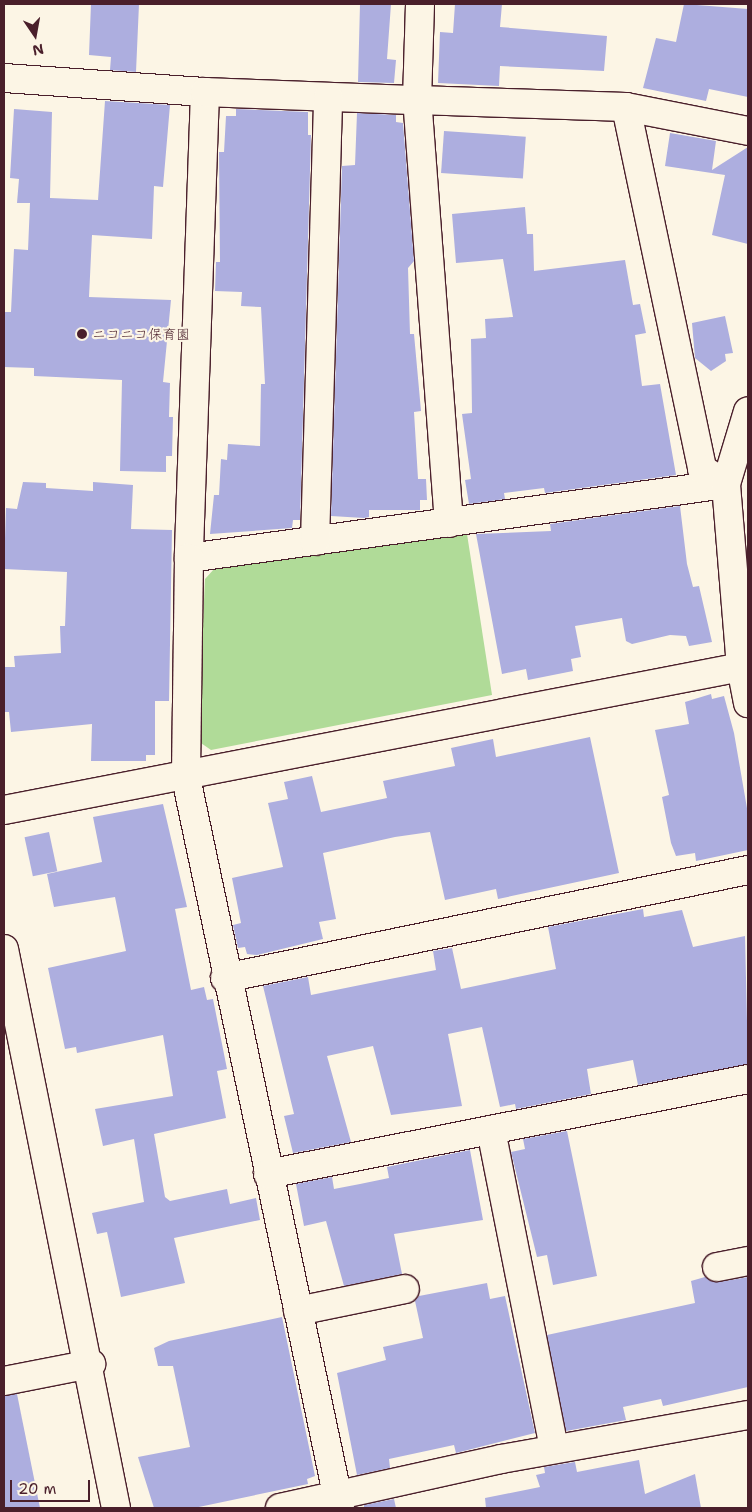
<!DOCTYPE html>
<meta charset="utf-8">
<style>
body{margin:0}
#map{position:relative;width:752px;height:1512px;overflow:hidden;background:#fcf5e5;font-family:"Shantell Sans","Klee One",sans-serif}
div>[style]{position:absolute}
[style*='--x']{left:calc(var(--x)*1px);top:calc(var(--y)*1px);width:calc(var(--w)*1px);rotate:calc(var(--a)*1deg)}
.green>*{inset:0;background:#b0db98}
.building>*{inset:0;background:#adaedf;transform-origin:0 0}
.roads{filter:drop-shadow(1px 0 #4a1f2b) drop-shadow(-1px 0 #4a1f2b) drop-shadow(0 1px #4a1f2b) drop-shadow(0 -1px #4a1f2b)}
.minor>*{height:28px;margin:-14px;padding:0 14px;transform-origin:14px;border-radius:14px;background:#fcf5e5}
.tertiary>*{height:28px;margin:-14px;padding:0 14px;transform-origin:14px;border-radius:14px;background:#fcf5e5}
.dots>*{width:14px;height:14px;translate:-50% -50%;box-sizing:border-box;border:2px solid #fcf5e5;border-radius:50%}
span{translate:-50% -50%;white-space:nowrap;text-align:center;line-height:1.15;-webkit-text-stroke:4.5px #fcf5e5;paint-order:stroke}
.poi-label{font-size:14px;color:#4a1f2b}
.left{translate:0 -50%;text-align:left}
.frame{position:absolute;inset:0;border:5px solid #4a1f2b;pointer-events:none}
.north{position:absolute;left:10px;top:10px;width:50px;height:50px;-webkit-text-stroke:4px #fcf5e5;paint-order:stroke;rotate:168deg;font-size:14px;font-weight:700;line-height:20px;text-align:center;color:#4a1f2b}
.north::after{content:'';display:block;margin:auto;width:18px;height:22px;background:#4a1f2b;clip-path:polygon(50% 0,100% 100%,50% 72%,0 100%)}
.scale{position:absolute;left:10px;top:1480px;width:80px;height:22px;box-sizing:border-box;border:2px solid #4a1f2b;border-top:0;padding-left:6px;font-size:15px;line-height:18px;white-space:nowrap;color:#4a1f2b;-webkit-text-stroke:4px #fcf5e5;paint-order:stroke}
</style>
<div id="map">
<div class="green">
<i style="clip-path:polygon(467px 534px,492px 695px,211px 750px,198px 741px,205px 579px,215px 568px)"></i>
</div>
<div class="building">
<i style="clip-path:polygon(91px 4px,139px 4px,136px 72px,110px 70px,111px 57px,89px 55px)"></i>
<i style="clip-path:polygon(360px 4px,391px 4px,387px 59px,396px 60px,394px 83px,358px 82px)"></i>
<i style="clip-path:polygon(455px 4px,502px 4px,500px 27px,607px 36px,604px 71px,500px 66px,499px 86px,438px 83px,440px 32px,453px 33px)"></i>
<i style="clip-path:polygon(684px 4px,748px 9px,748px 97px,709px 89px,706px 101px,643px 88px,656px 38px,676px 42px)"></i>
<i style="clip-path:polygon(105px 101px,170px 105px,163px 187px,154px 186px,152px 239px,92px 235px,89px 297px,171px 300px,163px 382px,170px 383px,169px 417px,173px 417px,172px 456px,166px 456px,166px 472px,120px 471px,122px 380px,34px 376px,34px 368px,4px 367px,4px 312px,11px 312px,14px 249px,28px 250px,30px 203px,17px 203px,19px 179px,10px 178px,14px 109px,52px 112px,50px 198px,98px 200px)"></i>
<i style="clip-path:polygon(236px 109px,308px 112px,308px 135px,311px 135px,300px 520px,293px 520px,292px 528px,210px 534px,214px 495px,219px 495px,221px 459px,227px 460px,228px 444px,260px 446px,261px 384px,265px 384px,261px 307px,241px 306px,242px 292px,215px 291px,216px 262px,220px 262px,219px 152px,224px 152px,226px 116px,236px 116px)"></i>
<i style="clip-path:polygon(357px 113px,396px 115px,396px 122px,403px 123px,414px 261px,408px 268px,410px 334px,414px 334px,421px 411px,414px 412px,418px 479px,426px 479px,427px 500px,420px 500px,420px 510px,369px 510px,369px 517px,364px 518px,331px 516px,342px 166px,355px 165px)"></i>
<i style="left:444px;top:131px;width:82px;height:42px;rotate:4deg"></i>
<i style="clip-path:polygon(670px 133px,716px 141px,712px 170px,748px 147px,748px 244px,712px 235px,725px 175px,665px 166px)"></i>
<i style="clip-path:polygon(525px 207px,527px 234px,533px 234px,534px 271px,625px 260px,633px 305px,640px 304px,646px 333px,635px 335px,642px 386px,660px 384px,676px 475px,545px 493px,544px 488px,504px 493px,505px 499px,469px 504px,465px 480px,471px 479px,462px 414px,472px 413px,471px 339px,486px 338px,485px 319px,513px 317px,503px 259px,456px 263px,452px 214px)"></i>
<i style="clip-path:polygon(725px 316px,733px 353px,725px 354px,726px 361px,711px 371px,695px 358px,692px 323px)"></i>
<i style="clip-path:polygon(23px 482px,46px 483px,46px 488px,93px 491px,93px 482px,133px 485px,131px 529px,172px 530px,169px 701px,155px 701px,155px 755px,146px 755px,146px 761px,91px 761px,92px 724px,11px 732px,9px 712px,4px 712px,4px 667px,15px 667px,14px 656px,61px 653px,60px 626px,65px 626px,67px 572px,4px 569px,6px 508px,17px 509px)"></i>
<i style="clip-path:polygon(680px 506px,687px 564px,693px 587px,699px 586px,712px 642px,689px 646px,686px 636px,670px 635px,632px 644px,626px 641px,622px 618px,575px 626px,581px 657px,571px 659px,573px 671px,528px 680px,526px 669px,502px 674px,476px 534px,551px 531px,550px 524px)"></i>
<i style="clip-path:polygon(711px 694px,712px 699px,724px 696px,734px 733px,748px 814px,748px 850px,696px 861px,695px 853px,676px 856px,671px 843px,662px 797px,669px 795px,655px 730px,689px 724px,685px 702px)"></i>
<i style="clip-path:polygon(590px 737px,619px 873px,498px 899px,496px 889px,445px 900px,430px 832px,395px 837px,323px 853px,336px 919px,319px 922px,323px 939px,257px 955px,247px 954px,245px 947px,238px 948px,233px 925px,241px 923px,232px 878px,283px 867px,268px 803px,288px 799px,284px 782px,312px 776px,321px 812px,387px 798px,383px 781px,455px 766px,451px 748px,493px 739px,496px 757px)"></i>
<i style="clip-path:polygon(163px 804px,187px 907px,175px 909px,191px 990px,204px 987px,207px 1000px,213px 999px,227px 1069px,217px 1071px,226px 1118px,154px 1134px,165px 1197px,170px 1201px,227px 1189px,230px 1204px,256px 1198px,260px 1220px,174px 1238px,185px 1283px,121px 1297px,107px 1232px,97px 1234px,92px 1213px,144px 1202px,134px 1139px,103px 1146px,95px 1109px,173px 1096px,163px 1035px,77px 1053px,76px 1047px,65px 1049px,48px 968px,126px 951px,115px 897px,54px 907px,47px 874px,102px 862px,93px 817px)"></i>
<i style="left:49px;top:832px;width:40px;height:25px;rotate:78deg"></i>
<i style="clip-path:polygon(643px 909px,644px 917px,682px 910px,693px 947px,745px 936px,748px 1064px,638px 1085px,633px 1060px,587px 1069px,591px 1094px,516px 1109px,515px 1104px,500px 1107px,482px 1027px,448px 1034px,462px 1106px,391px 1115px,373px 1046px,327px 1056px,351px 1142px,293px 1153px,284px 1116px,294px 1114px,263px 986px,308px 977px,311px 995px,390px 979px,436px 970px,433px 951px,452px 948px,461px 989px,556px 969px,548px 927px)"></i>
<i style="clip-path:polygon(567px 1131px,597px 1276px,553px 1285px,547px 1255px,537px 1257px,511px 1152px,525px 1149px,523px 1139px)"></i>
<i style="clip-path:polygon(470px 1150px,483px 1220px,394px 1234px,402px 1274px,344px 1286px,326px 1221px,304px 1226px,296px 1184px,332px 1177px,334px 1189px,360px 1184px,389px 1178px,387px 1167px)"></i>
<i style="clip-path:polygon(705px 1277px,719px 1282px,748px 1277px,748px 1387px,663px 1406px,661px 1399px,623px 1407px,626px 1420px,566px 1431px,547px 1335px,695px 1303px,691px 1281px)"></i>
<i style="clip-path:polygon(487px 1283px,490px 1299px,505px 1296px,535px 1433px,456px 1453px,454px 1445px,389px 1459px,390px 1468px,357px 1475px,337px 1373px,386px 1360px,383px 1347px,423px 1338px,415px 1301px,419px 1296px)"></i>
<i style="clip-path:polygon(282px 1317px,315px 1476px,307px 1479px,308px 1484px,194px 1508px,154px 1508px,138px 1457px,190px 1447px,173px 1366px,158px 1366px,154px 1348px,169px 1341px)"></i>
<i style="clip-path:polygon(17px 1394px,40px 1508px,4px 1508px,4px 1396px)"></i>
<i style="clip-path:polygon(639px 1460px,645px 1494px,695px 1474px,701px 1508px,486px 1508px,485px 1498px,540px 1487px,536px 1475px,545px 1473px,544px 1467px,575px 1462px,577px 1472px)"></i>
<i style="clip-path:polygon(394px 1499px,396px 1508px,364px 1508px,364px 1505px)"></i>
</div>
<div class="roads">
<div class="minor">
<i style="--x:4;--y:78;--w:201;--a:4"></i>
<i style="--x:205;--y:92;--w:466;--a:92"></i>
<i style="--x:189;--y:558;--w:542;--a:-7.85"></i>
<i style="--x:205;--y:92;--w:212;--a:2.2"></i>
<i style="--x:417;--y:100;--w:96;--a:-88.2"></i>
<i style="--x:626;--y:107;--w:370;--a:78.1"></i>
<i style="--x:702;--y:469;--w:28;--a:32"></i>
<i style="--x:449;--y:523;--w:424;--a:-94.3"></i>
<i style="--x:417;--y:100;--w:209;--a:1.9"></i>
<i style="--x:626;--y:107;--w:124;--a:11.1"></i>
<i style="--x:315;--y:541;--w:444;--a:-88.3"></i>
<i style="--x:189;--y:558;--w:220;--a:90.8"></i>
<i style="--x:186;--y:778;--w:746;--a:78.09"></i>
<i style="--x:748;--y:666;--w:7;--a:172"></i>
<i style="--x:741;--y:667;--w:37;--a:79"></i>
<i style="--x:4;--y:810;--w:751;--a:-10.98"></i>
<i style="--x:741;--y:667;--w:184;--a:-94.7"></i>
<i style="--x:726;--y:484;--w:76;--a:-73.2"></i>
<i style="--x:225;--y:978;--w:534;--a:-11.67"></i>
<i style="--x:491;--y:1130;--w:325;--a:78.8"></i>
<i style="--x:268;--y:1174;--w:489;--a:-11.2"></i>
<i style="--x:717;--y:1267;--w:32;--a:-11"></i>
<i style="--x:298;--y:1311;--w:109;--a:-11.6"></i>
<i style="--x:4;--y:1381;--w:89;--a:-11.1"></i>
<i style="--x:280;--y:1508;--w:226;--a:-12.5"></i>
<i style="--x:501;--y:1459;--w:251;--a:-10.1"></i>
</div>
<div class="tertiary">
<i style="--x:4;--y:949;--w:570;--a:78.67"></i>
</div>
</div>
<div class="dots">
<i style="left:82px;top:334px;background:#4a1f2b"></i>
</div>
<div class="poi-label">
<span class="left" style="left:92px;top:334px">ニコニコ保育園</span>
</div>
<div class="frame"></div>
<div class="north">N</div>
<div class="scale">20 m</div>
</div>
